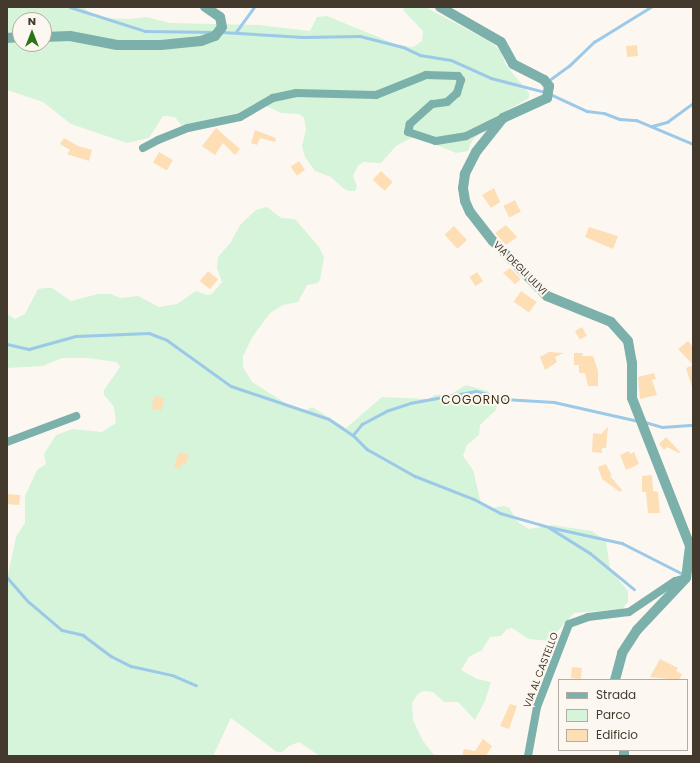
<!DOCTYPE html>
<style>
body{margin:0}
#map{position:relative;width:700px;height:763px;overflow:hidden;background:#fcf8f1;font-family:Poppins,sans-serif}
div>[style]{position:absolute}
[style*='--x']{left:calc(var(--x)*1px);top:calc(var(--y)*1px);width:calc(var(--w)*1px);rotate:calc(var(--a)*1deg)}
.green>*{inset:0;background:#d5f4d9}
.stream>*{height:2.5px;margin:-1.25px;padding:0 1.25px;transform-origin:1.25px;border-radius:1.25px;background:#9cc9e8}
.building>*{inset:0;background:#fddeb5;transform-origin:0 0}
.minor>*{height:8px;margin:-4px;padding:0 4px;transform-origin:4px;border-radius:4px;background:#7cb0ab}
.tertiary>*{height:10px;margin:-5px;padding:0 5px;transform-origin:5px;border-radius:5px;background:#7cb0ab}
span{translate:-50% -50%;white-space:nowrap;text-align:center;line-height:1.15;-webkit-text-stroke:4px #fcf8f1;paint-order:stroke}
.street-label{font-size:10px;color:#433a2d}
.quarter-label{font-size:12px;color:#412e13;letter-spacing:1px}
.frame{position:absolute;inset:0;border:8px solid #433a2d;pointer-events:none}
.legend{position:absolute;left:558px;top:679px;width:130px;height:72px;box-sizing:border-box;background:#fcf8f1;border:1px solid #b2aca3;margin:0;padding:5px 7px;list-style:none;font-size:12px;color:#433a2d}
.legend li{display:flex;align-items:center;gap:8px;height:20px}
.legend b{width:20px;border:1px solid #b2aca3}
.north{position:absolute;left:12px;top:12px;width:40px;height:40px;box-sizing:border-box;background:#fcf8f1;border:1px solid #b2aca3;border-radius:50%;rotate:0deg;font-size:11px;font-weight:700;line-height:16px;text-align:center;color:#433a2d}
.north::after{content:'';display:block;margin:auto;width:14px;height:18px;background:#2a751a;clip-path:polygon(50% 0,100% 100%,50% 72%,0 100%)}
</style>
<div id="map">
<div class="green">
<i style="clip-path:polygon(evenodd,7px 7px,84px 7px,94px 18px,131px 19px,146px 17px,170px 23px,258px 25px,310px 31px,317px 17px,327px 16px,398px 45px,413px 47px,422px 41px,423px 31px,403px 10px,405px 7px,425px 7px,489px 41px,500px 50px,506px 65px,529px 93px,529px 98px,495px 117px,472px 141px,468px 151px,456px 153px,417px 137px,411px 138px,396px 146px,381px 163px,363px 162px,358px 166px,353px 176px,357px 186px,355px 191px,349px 191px,344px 189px,331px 177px,315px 171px,305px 157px,302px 146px,306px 129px,304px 118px,299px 114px,281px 113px,260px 103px,241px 112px,182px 126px,175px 117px,163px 116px,149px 138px,127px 143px,71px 124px,43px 102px,7px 90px,7px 7px,20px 20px,44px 20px,44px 44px,20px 44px,20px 20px)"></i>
<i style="clip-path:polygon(267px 207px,281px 218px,295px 219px,319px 247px,324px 257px,320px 280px,317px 283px,307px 285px,298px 302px,283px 305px,270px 313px,253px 336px,243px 356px,243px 367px,252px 382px,295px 409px,307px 410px,312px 407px,346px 428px,382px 397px,429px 399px,434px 395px,451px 394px,466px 385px,488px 391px,497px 405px,496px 410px,480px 425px,479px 435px,467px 445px,463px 456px,473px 470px,481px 503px,492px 508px,504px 506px,509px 508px,519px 523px,529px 529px,552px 525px,592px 531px,606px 541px,610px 569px,628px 591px,628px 602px,622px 609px,574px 613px,549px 641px,529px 639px,512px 628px,507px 629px,501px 636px,490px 637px,482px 650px,469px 657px,461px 670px,477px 679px,491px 682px,485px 701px,475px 720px,458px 702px,444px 702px,433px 692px,423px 691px,418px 694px,412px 703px,413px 720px,423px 741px,435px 756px,320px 756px,299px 742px,289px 746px,282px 752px,277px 752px,231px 718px,213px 756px,7px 756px,7px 580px,16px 537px,25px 523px,25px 496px,37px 470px,46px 464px,44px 454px,56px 435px,73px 429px,102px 432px,116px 423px,114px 407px,104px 395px,104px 390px,120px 367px,117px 362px,87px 358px,62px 358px,43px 366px,7px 368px,7px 314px,15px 319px,25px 314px,38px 289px,45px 288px,52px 288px,71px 301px,98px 294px,110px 294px,121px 298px,138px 296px,159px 307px,177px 304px,196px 291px,207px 295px,212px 294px,222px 282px,217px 268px,218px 257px,231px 242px,240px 225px,256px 210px)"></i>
</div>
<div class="stream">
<i style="--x:70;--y:7;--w:79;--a:17.7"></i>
<i style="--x:145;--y:31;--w:70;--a:0.8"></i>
<i style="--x:222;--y:32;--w:81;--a:3.5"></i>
<i style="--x:303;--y:37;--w:57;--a:-1"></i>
<i style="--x:360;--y:36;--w:44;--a:14.3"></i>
<i style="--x:403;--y:47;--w:19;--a:25"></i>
<i style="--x:420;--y:55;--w:31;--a:9"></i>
<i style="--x:451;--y:60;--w:44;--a:24.2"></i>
<i style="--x:491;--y:78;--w:56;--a:14.5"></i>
<i style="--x:236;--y:32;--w:31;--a:-54"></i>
<i style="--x:548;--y:81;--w:26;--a:-36"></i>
<i style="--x:569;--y:66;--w:35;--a:-44"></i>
<i style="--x:594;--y:42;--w:67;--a:-31.6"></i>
<i style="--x:550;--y:94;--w:41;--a:24.7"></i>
<i style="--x:587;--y:111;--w:17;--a:7"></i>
<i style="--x:604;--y:113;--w:17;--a:21"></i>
<i style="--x:620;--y:119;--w:16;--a:4"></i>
<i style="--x:636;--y:120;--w:62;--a:22.8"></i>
<i style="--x:652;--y:126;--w:16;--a:-15"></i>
<i style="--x:667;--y:122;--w:32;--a:-36"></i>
<i style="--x:7;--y:344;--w:23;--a:13"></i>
<i style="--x:29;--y:349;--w:49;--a:-15.5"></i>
<i style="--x:76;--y:336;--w:73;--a:-2.4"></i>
<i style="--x:149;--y:333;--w:19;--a:21"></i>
<i style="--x:167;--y:340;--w:79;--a:35.7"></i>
<i style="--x:231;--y:386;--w:103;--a:18.6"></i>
<i style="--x:329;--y:419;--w:29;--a:34"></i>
<i style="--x:353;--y:435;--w:20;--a:45"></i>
<i style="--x:367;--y:449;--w:55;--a:29.4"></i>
<i style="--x:415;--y:476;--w:63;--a:21.3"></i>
<i style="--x:474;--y:499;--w:30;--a:28"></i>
<i style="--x:500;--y:513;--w:51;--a:15.9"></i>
<i style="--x:549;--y:527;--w:75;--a:12.4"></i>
<i style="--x:622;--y:543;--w:68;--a:26.9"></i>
<i style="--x:645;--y:422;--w:18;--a:16"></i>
<i style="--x:662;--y:427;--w:31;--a:-4"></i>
<i style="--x:353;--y:435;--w:14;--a:-51"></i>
<i style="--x:362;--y:424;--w:27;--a:-28"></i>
<i style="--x:386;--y:411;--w:25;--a:-18"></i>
<i style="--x:410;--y:403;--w:67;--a:-10.3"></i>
<i style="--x:476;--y:391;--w:30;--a:15"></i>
<i style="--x:505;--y:399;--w:49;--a:3.5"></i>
<i style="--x:554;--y:402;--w:86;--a:12.7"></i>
<i style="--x:550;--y:528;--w:47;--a:32"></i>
<i style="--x:590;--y:553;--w:57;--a:39.3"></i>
<i style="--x:7;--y:577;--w:33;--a:49"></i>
<i style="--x:29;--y:602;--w:43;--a:40.3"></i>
<i style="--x:62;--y:630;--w:22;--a:13"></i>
<i style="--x:83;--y:635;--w:35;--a:37"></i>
<i style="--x:111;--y:656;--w:22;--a:27"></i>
<i style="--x:131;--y:666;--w:42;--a:12.4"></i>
<i style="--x:172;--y:675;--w:26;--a:23"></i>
</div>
<div class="building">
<i style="left:637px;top:45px;width:11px;height:11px;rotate:85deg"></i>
<i style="clip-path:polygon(216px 128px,240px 149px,235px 155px,223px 143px,215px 155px,202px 146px)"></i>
<i style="clip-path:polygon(255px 130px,276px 138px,275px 142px,260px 138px,257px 145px,251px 143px)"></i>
<i style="clip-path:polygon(64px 138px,78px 146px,92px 150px,89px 161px,67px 154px,70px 150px,60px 144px)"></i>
<i style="left:159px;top:152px;width:16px;height:12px;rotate:30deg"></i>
<i style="left:299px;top:161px;width:11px;height:10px;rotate:56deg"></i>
<i style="left:381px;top:171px;width:16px;height:12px;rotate:43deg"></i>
<i style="clip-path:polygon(494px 188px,500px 202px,491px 208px,482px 195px)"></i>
<i style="left:515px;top:200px;width:13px;height:13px;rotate:63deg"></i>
<i style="clip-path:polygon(506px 225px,517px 237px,506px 245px,495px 233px)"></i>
<i style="left:454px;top:226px;width:19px;height:13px;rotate:47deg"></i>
<i style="clip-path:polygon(589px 227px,618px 236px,613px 249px,585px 237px)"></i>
<i style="clip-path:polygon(510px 268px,521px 279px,515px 284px,503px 273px)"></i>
<i style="left:208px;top:271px;width:13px;height:13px;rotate:39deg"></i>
<i style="left:477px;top:272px;width:11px;height:9px;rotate:56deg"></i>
<i style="left:521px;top:291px;width:19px;height:13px;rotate:35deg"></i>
<i style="left:582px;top:327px;width:10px;height:8px;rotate:61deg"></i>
<i style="clip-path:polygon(688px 341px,693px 347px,693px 387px,692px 387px,686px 368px,693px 365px,678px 349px)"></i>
<i style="clip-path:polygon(549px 352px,564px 353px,555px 357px,557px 362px,545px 370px,540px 357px)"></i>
<i style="clip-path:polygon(574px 353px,583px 353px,582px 356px,593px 356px,598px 371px,598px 386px,588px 386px,585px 373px,579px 373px,579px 365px,574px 365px)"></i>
<i style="clip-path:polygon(654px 373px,656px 379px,652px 380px,657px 395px,640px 399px,638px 377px)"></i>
<i style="left:154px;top:396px;width:10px;height:13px;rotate:11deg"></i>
<i style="clip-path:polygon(608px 427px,606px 448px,602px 448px,602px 453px,592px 452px,593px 433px,601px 434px)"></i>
<i style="clip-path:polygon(666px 437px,680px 452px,679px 453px,667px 447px,664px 450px,659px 444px)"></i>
<i style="clip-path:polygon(629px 451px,630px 454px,634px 452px,639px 464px,626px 470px,620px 455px)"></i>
<i style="clip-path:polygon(179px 452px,189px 455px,186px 464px,182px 463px,180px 469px,174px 467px)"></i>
<i style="clip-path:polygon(606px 464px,612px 476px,610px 476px,622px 490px,620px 492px,602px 479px,598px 467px)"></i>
<i style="clip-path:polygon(652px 475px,653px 491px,658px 492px,660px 513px,648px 513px,646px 492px,642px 492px,642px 476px)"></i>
<i style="left:7px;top:494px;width:13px;height:10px;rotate:4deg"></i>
<i style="clip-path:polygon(660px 659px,678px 668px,676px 671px,682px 674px,679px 680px,650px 677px)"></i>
<i style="left:572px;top:667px;width:10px;height:11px;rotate:6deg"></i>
<i style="clip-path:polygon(510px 704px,517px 706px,509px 729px,500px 726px)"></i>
<i style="clip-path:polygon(483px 739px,492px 746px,486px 756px,462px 756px,464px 749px,475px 751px)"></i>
</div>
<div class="minor">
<i style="--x:143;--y:148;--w:17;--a:-28"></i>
<i style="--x:158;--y:140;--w:32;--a:-22"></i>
<i style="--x:188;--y:128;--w:53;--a:-11.9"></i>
<i style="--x:240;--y:117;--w:38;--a:-30"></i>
<i style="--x:273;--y:98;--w:24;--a:-12"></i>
<i style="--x:296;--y:93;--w:80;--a:1.4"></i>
<i style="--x:376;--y:95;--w:54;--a:-21.8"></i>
<i style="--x:426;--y:75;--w:32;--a:2"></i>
<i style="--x:458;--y:76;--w:5;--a:53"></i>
<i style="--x:461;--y:80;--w:14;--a:107"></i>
<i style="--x:457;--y:93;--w:13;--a:138"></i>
<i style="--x:447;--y:102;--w:15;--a:172"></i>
<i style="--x:432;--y:104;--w:30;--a:138"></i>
<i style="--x:410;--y:124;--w:8;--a:104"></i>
<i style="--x:408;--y:132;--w:29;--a:18"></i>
<i style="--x:436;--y:141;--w:30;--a:-9"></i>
<i style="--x:466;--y:136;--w:39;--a:-26"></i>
<i style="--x:7;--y:442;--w:74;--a:-20.6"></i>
<i style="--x:528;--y:756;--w:50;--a:-79.6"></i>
<i style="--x:537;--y:707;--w:89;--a:-68.9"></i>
<i style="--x:569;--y:624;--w:20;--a:-20"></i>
<i style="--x:588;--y:617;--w:41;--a:-7"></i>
<i style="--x:629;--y:612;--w:55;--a:-34"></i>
<i style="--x:675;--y:581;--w:11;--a:-15"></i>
</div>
<div class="tertiary">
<i style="--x:440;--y:7;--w:70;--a:29.8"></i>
<i style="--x:501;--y:42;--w:25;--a:61"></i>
<i style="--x:513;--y:64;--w:35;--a:27"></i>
<i style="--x:544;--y:80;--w:8;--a:50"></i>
<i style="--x:549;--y:86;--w:12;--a:99"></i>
<i style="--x:547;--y:98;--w:48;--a:155.6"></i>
<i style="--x:503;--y:118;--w:43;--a:128.5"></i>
<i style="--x:476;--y:152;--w:25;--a:117"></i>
<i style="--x:465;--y:174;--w:14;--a:98"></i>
<i style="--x:463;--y:188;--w:13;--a:81"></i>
<i style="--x:465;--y:201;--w:12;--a:66"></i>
<i style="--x:470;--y:212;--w:37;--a:52"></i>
<i style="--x:493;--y:241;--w:77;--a:45.5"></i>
<i style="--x:547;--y:296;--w:69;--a:22.1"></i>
<i style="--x:611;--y:322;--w:25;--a:48"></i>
<i style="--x:628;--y:341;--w:22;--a:80"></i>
<i style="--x:632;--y:363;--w:35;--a:90"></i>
<i style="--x:632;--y:398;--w:159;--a:68.6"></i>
<i style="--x:690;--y:546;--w:32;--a:97"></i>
<i style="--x:44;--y:37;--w:26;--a:-2"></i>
<i style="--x:70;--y:36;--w:48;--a:10.8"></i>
<i style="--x:117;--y:45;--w:44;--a:0"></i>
<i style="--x:161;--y:45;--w:40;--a:-5.7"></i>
<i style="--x:201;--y:41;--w:15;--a:-20"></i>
<i style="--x:215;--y:36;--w:11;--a:-52"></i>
<i style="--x:222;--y:27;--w:10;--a:-101"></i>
<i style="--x:220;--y:17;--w:18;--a:-146"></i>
<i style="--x:7;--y:38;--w:13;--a:-4"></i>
<i style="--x:615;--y:680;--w:28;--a:-75"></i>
<i style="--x:622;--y:653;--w:27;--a:-57"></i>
<i style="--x:637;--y:630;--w:71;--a:-46.7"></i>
<i style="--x:624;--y:750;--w:6;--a:90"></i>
</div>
<div class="street-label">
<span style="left:520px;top:268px;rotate:45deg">VIA DEGLI ULIVI</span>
<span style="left:541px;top:670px;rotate:-69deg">VIA AL CASTELLO</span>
</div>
<div class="quarter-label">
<span style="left:476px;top:400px">COGORNO</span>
</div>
<div class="frame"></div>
<ul class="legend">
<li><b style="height:5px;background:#7cb0ab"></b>Strada</li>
<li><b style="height:11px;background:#d5f4d9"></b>Parco</li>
<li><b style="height:11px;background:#fddeb5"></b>Edificio</li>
</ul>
<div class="north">N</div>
</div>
